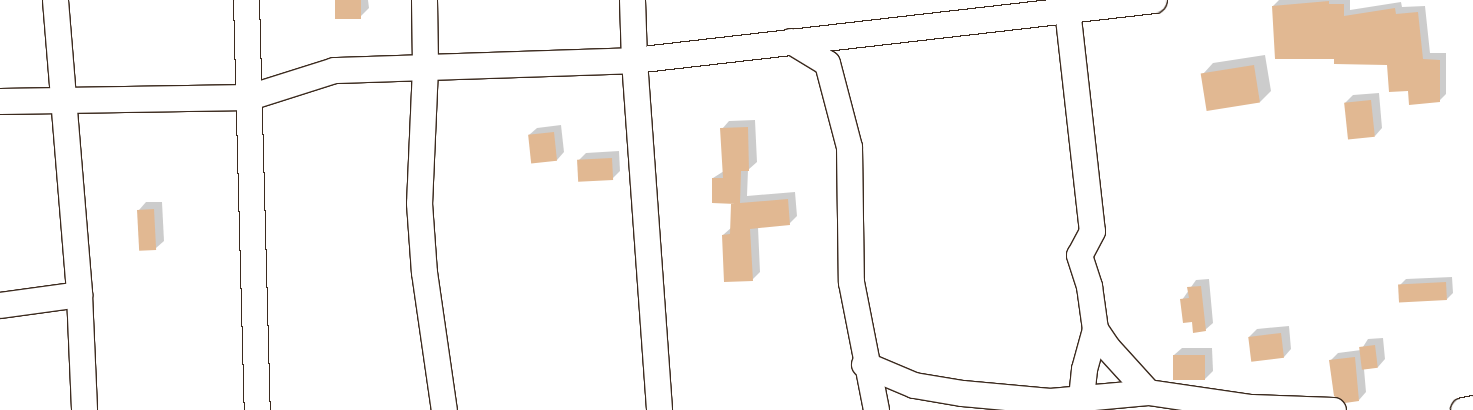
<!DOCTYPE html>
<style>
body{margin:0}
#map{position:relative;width:1473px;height:410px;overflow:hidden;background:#fff;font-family:"Gochi Hand",sans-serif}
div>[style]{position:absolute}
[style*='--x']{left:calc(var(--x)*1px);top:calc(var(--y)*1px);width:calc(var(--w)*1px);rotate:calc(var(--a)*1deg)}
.shadow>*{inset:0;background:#0003}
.building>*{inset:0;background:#e1b892;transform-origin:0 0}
.roads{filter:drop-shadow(1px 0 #3b2a1e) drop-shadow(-1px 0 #3b2a1e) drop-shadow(0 1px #3b2a1e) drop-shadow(0 -1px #3b2a1e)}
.minor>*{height:25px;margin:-12.5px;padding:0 12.5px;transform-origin:12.5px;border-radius:12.5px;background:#fff}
span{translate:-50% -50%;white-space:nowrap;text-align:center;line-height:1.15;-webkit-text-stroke:4px #fff;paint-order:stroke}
</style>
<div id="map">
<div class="shadow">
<i style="clip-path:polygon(336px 0,368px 0,369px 8px,361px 16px)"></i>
<i style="clip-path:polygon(1279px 0,1350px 0,1350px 10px,1401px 2px,1402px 7px,1425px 6px,1430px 53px,1446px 53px,1446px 94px,1439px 101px,1409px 89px,1389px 63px,1335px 57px,1273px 6px)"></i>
<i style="clip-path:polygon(1265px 55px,1271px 91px,1260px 102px,1203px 74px,1213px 63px)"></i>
<i style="clip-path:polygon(1379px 93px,1382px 128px,1375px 136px,1345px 103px,1353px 95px)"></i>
<i style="clip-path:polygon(755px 120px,757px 162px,748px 170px,747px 196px,795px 192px,797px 216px,789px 224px,758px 227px,760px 272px,752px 280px,723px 235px,732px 227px,734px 202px,713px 178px,724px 171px,722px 129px,729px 121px)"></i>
<i style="clip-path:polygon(561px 125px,564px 152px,557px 160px,529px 135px,537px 128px)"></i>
<i style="clip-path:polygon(619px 151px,620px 171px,613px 178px,578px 161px,586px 153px)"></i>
<i style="clip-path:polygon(146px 202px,162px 202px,164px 241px,156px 248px,139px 210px)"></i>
<i style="clip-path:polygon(1452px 277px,1453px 293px,1447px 299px,1400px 285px,1406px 279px)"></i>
<i style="clip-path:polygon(1209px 279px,1213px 323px,1205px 330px,1193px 321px,1182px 300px,1196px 280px)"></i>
<i style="clip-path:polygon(1289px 326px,1291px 349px,1284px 357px,1249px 337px,1257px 329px)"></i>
<i style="clip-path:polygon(1383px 338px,1385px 359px,1378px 367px,1364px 369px,1366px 392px,1359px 400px,1331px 360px,1338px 353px,1361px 350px,1368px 339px)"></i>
<i style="clip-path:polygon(1182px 348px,1212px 348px,1213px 371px,1205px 379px,1174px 355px)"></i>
</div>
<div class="building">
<i style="left:335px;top:0;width:26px;height:19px"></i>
<i style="clip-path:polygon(1329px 1px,1329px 4px,1344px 4px,1344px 16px,1395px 8px,1396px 14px,1418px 12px,1423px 59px,1440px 60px,1440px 102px,1409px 105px,1408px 91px,1389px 92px,1387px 65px,1334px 64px,1334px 59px,1275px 59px,1272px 6px)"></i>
<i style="left:1254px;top:65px;width:38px;height:54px;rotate:81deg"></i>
<i style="left:1371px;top:100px;width:37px;height:27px;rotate:84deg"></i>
<i style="clip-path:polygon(748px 127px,749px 171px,741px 171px,740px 203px,788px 199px,790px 225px,750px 229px,753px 281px,724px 282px,722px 235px,730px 234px,731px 204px,736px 204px,712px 203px,712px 178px,723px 178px,720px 128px)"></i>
<i style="left:554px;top:132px;width:29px;height:26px;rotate:84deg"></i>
<i style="left:612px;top:158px;width:22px;height:35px;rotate:87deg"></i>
<i style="left:154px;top:209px;width:41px;height:17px;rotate:87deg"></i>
<i style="left:1446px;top:282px;width:18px;height:48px;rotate:87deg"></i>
<i style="clip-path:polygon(1201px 286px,1206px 331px,1193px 333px,1192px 322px,1183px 323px,1180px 299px,1189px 298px,1187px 287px)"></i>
<i style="left:1281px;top:333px;width:25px;height:33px;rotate:83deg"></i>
<i style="left:1375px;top:345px;width:23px;height:16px;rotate:83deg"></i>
<i style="left:1173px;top:355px;width:32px;height:25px"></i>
<i style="clip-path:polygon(1355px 357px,1359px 401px,1345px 403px,1334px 396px,1329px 360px)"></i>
</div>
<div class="roads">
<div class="minor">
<i style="--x:55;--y:0;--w:295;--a:85.3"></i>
<i style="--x:79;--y:294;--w:116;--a:87.5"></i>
<i style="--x:246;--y:0;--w:410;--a:88.5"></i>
<i style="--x:424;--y:0;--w:67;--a:89.1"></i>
<i style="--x:425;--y:67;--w:136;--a:92.5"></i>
<i style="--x:419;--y:203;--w:69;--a:85.9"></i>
<i style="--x:424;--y:272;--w:139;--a:81.8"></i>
<i style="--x:632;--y:0;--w:60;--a:88.1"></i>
<i style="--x:634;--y:60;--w:351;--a:85.9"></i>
<i style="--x:1066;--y:0;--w:232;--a:83.6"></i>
<i style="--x:1092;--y:231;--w:27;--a:118"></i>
<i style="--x:1079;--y:255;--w:33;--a:72"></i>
<i style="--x:1089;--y:286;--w:43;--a:82.1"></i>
<i style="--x:1095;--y:329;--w:41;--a:105.4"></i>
<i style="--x:1084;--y:369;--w:31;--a:96"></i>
<i style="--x:791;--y:41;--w:42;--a:31.4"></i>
<i style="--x:827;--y:63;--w:87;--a:75.3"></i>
<i style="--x:849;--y:147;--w:135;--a:89.2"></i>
<i style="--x:851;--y:282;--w:130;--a:78.9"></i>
<i style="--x:0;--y:101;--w:249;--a:-0.9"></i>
<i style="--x:249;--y:97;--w:89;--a:-17.6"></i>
<i style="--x:334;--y:70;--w:300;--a:-1.9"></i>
<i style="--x:634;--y:60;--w:523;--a:-6.58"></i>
<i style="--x:0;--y:305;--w:80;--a:-7.9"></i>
<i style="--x:1095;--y:329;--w:22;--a:56"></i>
<i style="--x:1107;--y:347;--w:61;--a:47.7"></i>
<i style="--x:864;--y:364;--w:54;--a:22.8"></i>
<i style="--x:914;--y:385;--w:49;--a:9.5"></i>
<i style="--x:962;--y:393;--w:88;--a:5.2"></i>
<i style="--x:1050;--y:401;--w:98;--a:-5.2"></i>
<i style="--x:1148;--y:392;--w:104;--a:8.3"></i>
<i style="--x:1251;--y:407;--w:82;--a:2.1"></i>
<i style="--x:1463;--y:410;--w:10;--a:-11"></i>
</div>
</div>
</div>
